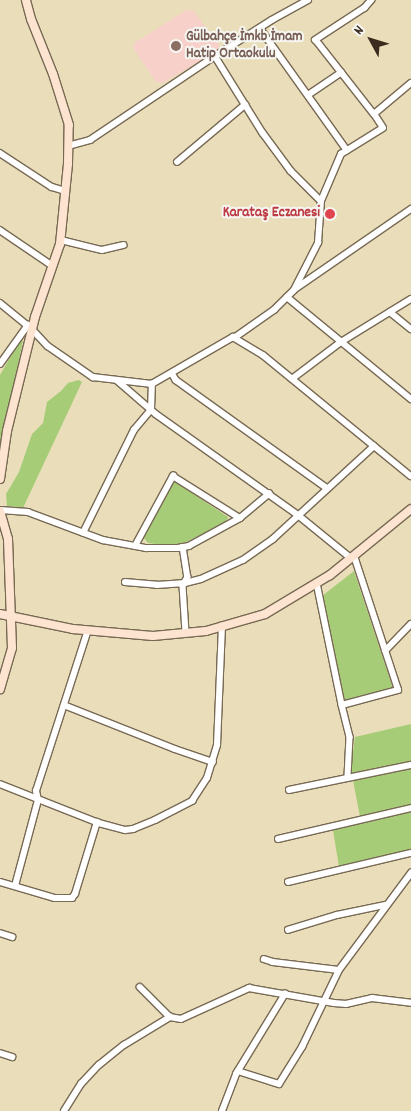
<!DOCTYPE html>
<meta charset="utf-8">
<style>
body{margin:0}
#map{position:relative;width:411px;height:1111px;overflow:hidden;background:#e9deb9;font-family:Dekko,sans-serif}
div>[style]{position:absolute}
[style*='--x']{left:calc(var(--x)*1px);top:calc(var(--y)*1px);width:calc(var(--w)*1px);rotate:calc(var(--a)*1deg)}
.built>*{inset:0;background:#f7d1c9}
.green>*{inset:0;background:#a7cc77}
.roads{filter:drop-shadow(1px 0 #786954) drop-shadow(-1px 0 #786954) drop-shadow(0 1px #786954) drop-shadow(0 -1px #786954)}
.street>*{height:5.5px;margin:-2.75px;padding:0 2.75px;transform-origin:2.75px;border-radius:2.75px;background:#fff}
.secondary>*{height:8px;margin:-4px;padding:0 4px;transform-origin:4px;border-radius:4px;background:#fde4d1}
.dots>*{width:14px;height:14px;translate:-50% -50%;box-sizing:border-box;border:2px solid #f6f6f2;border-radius:50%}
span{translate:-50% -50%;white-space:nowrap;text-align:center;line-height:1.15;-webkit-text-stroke:4px #f6f6f2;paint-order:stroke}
.education-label{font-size:15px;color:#785e54;font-weight:700}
.left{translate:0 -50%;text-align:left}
.health-label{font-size:15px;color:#be3a42;font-weight:700}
.right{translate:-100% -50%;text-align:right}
.north{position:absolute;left:346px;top:15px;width:50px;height:50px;-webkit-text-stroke:4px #f6f6f2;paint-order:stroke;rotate:309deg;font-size:14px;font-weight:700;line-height:20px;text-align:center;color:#3b2a1e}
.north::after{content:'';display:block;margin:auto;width:18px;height:22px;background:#3b2a1e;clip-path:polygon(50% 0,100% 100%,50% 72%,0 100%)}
</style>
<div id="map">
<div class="built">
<i style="clip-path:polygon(188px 9px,194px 11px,219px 45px,218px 50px,163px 83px,156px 82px,133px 48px,134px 43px)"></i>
</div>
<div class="green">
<i style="clip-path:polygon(23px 340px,19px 361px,0 444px,0 375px,19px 342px)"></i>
<i style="clip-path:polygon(79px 380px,82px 382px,23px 508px,7px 506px,6px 494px,19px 472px,32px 434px,43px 423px,47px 402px,61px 391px,68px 383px)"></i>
<i style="clip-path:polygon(174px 481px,228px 517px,227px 522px,182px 544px,171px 546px,148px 543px,143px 537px)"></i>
<i style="clip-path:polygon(354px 571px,393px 688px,347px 701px,342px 696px,322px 596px)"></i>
<i style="clip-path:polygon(411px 724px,411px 762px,350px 773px,355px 737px)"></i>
<i style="clip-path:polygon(411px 768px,411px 806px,360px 817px,353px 780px)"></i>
<i style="clip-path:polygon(411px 812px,411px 851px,339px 867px,333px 830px)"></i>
</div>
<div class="roads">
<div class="street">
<i style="--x:372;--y:0;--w:11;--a:131"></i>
<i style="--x:365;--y:8;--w:59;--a:146.9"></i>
<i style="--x:316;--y:40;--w:94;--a:51.9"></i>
<i style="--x:260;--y:28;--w:150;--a:54.5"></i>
<i style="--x:215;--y:56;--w:91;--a:58.1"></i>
<i style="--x:263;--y:133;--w:47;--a:53.6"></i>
<i style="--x:291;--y:171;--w:42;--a:45"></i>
<i style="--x:308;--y:95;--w:40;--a:-34"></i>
<i style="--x:68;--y:146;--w:23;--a:-15"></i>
<i style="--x:90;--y:140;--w:151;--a:-33.9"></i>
<i style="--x:215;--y:56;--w:67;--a:-32.3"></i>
<i style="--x:272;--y:20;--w:41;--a:-29.1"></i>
<i style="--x:0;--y:153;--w:62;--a:33.2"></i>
<i style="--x:52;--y:187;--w:14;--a:17"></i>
<i style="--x:177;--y:162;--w:89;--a:-40"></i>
<i style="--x:0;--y:230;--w:64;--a:34.2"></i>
<i style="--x:61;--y:240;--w:42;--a:13.7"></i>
<i style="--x:102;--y:250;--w:22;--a:-13"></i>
<i style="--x:295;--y:289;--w:141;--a:-34.6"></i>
<i style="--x:287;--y:297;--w:161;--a:39.4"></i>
<i style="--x:0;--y:303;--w:41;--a:39.1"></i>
<i style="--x:32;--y:329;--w:23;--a:47"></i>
<i style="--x:48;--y:346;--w:55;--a:34.6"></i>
<i style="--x:93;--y:377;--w:59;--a:6.8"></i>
<i style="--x:152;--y:384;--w:94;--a:-30.1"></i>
<i style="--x:233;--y:337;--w:35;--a:31"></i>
<i style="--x:263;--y:355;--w:191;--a:39.3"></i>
<i style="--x:390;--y:312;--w:27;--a:39"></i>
<i style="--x:234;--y:338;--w:49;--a:-35"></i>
<i style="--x:274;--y:310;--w:28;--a:-45"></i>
<i style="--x:294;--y:290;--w:53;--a:-62.9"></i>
<i style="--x:318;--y:243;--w:42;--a:-85.9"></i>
<i style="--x:321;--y:201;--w:51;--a:-66.9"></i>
<i style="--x:341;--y:154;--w:49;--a:-31.8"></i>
<i style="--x:383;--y:128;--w:17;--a:-123"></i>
<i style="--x:374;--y:114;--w:48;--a:-40"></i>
<i style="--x:0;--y:364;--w:48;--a:-54.3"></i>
<i style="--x:172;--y:373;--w:8;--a:60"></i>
<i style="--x:176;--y:380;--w:186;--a:35.6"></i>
<i style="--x:292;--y:379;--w:61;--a:-37.1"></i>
<i style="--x:341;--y:342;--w:82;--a:-31.6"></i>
<i style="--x:118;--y:381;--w:50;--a:41"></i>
<i style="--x:156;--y:414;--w:174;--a:35.4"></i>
<i style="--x:298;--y:515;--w:68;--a:39.1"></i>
<i style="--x:0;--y:510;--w:28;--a:4"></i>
<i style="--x:28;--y:512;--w:80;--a:20.5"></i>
<i style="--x:103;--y:540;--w:44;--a:10.5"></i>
<i style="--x:146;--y:548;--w:32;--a:0"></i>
<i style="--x:178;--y:548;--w:11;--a:-10"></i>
<i style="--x:189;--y:546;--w:58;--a:-28.8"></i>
<i style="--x:240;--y:518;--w:38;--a:-40"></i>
<i style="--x:83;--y:533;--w:115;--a:-63.7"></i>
<i style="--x:134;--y:430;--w:26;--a:-50"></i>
<i style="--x:151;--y:410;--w:26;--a:-88"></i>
<i style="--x:135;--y:546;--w:80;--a:-61.5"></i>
<i style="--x:173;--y:476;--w:79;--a:32.1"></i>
<i style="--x:183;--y:547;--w:30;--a:81"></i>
<i style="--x:188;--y:577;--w:10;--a:119"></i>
<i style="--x:183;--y:586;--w:47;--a:86.3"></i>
<i style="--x:125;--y:582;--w:32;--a:5"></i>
<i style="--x:157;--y:585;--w:28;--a:-4"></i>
<i style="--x:185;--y:583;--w:16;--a:-14"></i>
<i style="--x:201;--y:579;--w:46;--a:-24.3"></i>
<i style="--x:243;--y:560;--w:37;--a:-35"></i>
<i style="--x:273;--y:539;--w:137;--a:-42.6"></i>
<i style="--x:317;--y:583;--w:125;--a:78.4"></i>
<i style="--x:342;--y:705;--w:58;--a:-15"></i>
<i style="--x:398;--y:690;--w:141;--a:-108.2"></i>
<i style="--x:385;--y:651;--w:37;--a:-46"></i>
<i style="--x:64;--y:705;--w:119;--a:21.6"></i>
<i style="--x:175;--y:749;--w:40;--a:18.9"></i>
<i style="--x:342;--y:705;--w:33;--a:76"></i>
<i style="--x:350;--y:737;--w:40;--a:92.9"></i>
<i style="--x:0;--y:784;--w:106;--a:21.5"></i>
<i style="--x:99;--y:823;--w:27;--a:15"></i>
<i style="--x:125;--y:830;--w:8;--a:-7"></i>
<i style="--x:133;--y:829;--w:24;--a:-22"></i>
<i style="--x:155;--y:820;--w:42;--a:-27.2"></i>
<i style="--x:192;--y:801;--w:27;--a:-57"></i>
<i style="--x:207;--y:778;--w:34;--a:-73"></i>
<i style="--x:217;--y:745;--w:119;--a:-87.6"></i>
<i style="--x:289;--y:790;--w:125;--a:-11.6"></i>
<i style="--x:278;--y:839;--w:137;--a:-13.1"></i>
<i style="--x:0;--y:882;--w:57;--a:16.2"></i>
<i style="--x:55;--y:898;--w:17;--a:0"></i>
<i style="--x:72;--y:898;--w:5;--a:-53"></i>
<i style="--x:75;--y:894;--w:75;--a:-73"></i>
<i style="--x:288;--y:882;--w:126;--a:-13.3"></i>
<i style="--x:15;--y:886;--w:89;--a:-75"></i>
<i style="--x:38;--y:800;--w:9;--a:-103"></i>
<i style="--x:36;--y:791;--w:169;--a:-72.1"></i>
<i style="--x:288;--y:930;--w:51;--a:-17"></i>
<i style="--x:337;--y:915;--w:49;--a:-11.8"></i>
<i style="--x:0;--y:933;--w:13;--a:18"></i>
<i style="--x:264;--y:959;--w:9;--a:18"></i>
<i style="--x:273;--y:962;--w:66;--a:6.9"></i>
<i style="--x:140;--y:987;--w:42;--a:45"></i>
<i style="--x:0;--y:1053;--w:13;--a:18"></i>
<i style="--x:238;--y:1071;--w:43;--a:17.6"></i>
<i style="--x:279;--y:1084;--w:44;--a:-58.1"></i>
<i style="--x:302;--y:1047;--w:85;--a:-64.3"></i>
<i style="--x:339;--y:970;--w:121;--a:-53.4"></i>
<i style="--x:64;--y:1111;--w:32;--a:-58"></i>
<i style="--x:81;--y:1084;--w:26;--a:-47"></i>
<i style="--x:99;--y:1065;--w:32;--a:-39"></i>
<i style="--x:124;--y:1045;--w:54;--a:-31.3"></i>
<i style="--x:170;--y:1017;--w:11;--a:10"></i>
<i style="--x:181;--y:1019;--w:75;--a:-24.5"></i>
<i style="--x:249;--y:988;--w:86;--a:10"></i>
<i style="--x:334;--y:1003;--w:12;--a:5"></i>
<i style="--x:346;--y:1004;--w:27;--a:-13"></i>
<i style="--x:372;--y:998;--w:39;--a:7"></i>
<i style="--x:222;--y:1111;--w:40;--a:-69"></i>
<i style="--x:236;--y:1074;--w:94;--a:-58.5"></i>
</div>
<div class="secondary">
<i style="--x:0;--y:479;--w:49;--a:-81.7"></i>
<i style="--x:7;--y:431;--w:117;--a:-76.2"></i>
<i style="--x:35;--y:317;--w:77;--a:-71.1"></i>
<i style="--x:60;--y:244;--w:80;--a:-84.3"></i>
<i style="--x:68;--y:164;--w:39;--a:-89"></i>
<i style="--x:69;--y:125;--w:53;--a:-107.4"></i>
<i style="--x:53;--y:74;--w:59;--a:-111.8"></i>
<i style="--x:31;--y:19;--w:20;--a:-105"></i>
<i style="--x:0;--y:511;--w:29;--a:74"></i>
<i style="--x:8;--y:539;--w:109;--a:87.9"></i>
<i style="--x:12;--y:648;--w:43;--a:106.3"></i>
<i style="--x:0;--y:614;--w:75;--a:11.6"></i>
<i style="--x:73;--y:629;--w:80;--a:5"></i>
<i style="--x:153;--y:636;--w:53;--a:-5.4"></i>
<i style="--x:206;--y:631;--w:61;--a:-16.1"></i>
<i style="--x:265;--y:614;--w:76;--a:-31"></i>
<i style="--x:330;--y:575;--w:104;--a:-39.2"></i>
</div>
</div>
<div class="dots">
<i style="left:176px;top:46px;background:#8d6e63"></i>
<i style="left:330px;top:214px;background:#e0444e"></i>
</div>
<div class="education-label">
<span class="left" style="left:186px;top:46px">Gülbahçe İmkb İmam<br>Hatip Ortaokulu</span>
</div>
<div class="health-label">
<span class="right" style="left:320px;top:214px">Karataş Eczanesi</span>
</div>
<div class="north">N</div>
</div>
